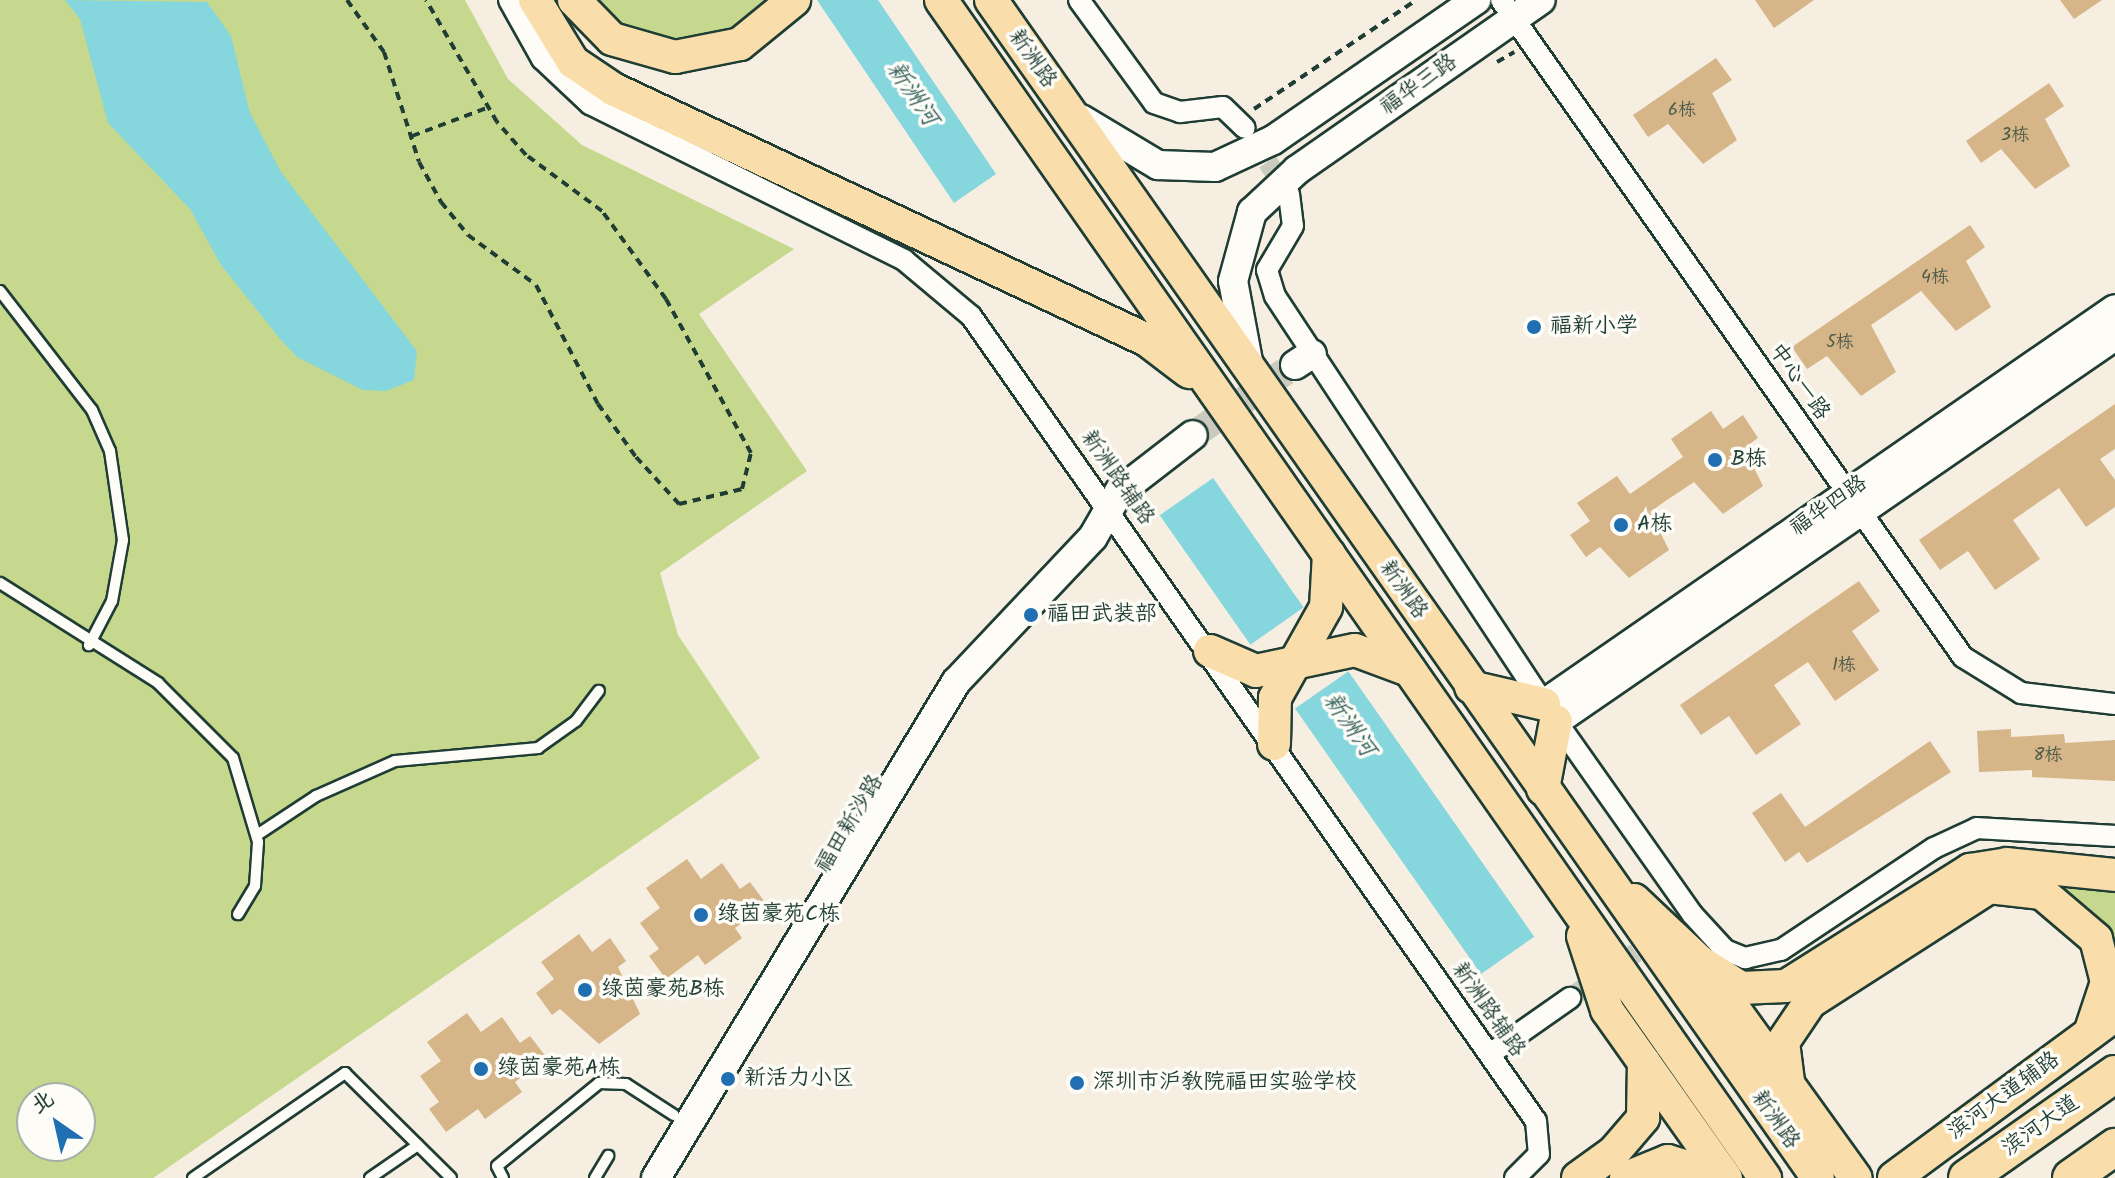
<!DOCTYPE html>
<meta charset="utf-8">
<style>
body{margin:0}
#map{position:relative;width:2115px;height:1178px;overflow:hidden;background:#f5eee1;font-family:Kalam,"LXGW WenKai TC",sans-serif}
div>[style]{position:absolute}
[style*='--x']{left:calc(var(--x)*1px);top:calc(var(--y)*1px);width:calc(var(--w)*1px);rotate:calc(var(--a)*1deg)}
.green>*{inset:0;background:#c6d88d}
.water>*{inset:0;background:#85d6dd;transform-origin:0 0}
.pier>*{inset:0;background:#f5eee1;transform-origin:0 0}
.building>*{inset:0;background:#d6b589}
.street-tunnel>*{height:20px;margin-top:-10px;transform-origin:0;background:repeating-linear-gradient(90deg,#cacbbe 0 20px,transparent 0 30px)}
.secondary-tunnel>*{height:28px;margin-top:-14px;transform-origin:0;background:repeating-linear-gradient(90deg,#cacbbe 0 28px,transparent 0 42px)}
.path>*{height:4px;margin-top:-2px;transform-origin:0;background:repeating-linear-gradient(90deg,#1f3d34 0 8px,transparent 0 14px)}
.roads{filter:drop-shadow(2px 0 #1f3d34) drop-shadow(-2px 0 #1f3d34) drop-shadow(0 2px #1f3d34) drop-shadow(0 -2px #1f3d34)}
.lane>*{height:10px;margin:-5px;padding:0 5px;transform-origin:5px;border-radius:5px;background:#fdfcf7}
.street>*{height:20px;margin:-10px;padding:0 10px;transform-origin:10px;border-radius:10px;background:#fdfcf7}
.secondary>*{height:28px;margin:-14px;padding:0 14px;transform-origin:14px;border-radius:14px;background:#fdfcf7}
.primary>*{height:32px;margin:-16px;padding:0 16px;transform-origin:16px;border-radius:16px;background:#f9deab}
.highway>*{height:36px;margin:-18px;padding:0 18px;transform-origin:18px;border-radius:18px;background:#f9deab}
.dots>*{width:22px;height:22px;translate:-50% -50%;box-sizing:border-box;border:4px solid #fdfcf7;border-radius:50%}
span{translate:-50% -50%;white-space:nowrap;text-align:center;line-height:1.15;-webkit-text-stroke:7px #fdfcf7;paint-order:stroke}
.number-label{font-size:18px;color:#4d5b49}
.number-label span{-webkit-text-stroke-width:0}
.street-label{font-size:22px;color:#1f3d34}
.poi-label{font-size:22px;color:#1f3d34}
.left{translate:0 -50%;text-align:left}
.water-label{font-size:24px;color:#38635e;font-style:italic}
.north{position:absolute;left:16px;top:1082px;width:80px;height:80px;box-sizing:border-box;background:#fdfcf7;border:2px solid #a4b0a9;border-radius:50%;rotate:326deg;font-size:22px;font-weight:700;line-height:32px;text-align:center;color:#1f3d34}
.north::after{content:'';display:block;margin:auto;width:28px;height:36px;background:#1f6fb2;clip-path:polygon(50% 0,100% 100%,50% 72%,0 100%)}
</style>
<div id="map">
<div class="green">
<i style="clip-path:polygon(evenodd,0 0,465px 0,508px 79px,582px 145px,794px 249px,699px 314px,807px 471px,660px 573px,678px 635px,760px 758px,153px 1178px,0 1178px,0 0,32px 1098px,80px 1098px,80px 1146px,32px 1146px,32px 1098px)"></i>
<i style="clip-path:polygon(596px 0,776px 0,744px 28px,668px 47px,617px 23px)"></i>
<i style="clip-path:polygon(2036px 883px,2115px 892px,2115px 957px)"></i>
</div>
<div class="water">
<i style="clip-path:polygon(65px 0,207px 2px,231px 36px,250px 113px,281px 172px,417px 351px,414px 380px,386px 391px,363px 390px,297px 357px,281px 340px,221px 265px,190px 209px,108px 123px,80px 19px)"></i>
<i style="clip-path:polygon(817px 0,878px 0,996px 174px,954px 203px)"></i>
<i style="left:1213px;top:478px;width:560px;height:65px;rotate:55deg"></i>
</div>
<div class="pier">
<i style="left:1307px;top:605px;width:78px;height:70px;rotate:55deg"></i>
</div>
<div class="building">
<i style="clip-path:polygon(1755px 0,1814px 0,1774px 28px)"></i>
<i style="clip-path:polygon(2060px 0,2102px 0,2074px 19px)"></i>
<i style="clip-path:polygon(1716px 58px,1732px 80px,1712px 93px,1737px 140px,1703px 164px,1668px 124px,1648px 137px,1633px 115px)"></i>
<i style="clip-path:polygon(2049px 83px,2064px 106px,2045px 119px,2070px 166px,2035px 189px,2001px 149px,1981px 163px,1966px 141px)"></i>
<i style="clip-path:polygon(1970px 225px,1985px 247px,1966px 261px,1991px 307px,1956px 331px,1921px 291px,1902px 304px,1871px 325px,1896px 372px,1861px 396px,1827px 356px,1807px 369px,1792px 347px)"></i>
<i style="clip-path:polygon(2115px 404px,2115px 449px,2100px 459px,2115px 480px,2115px 507px,2086px 527px,2059px 488px,2013px 520px,2040px 559px,1995px 590px,1968px 551px,1940px 570px,1919px 540px)"></i>
<i style="clip-path:polygon(1711px 411px,1723px 429px,1743px 415px,1758px 438px,1744px 448px,1763px 486px,1723px 514px,1694px 482px,1664px 502px,1650px 512px,1669px 550px,1629px 578px,1600px 547px,1586px 557px,1570px 535px,1590px 521px,1577px 503px,1617px 476px,1630px 494px,1683px 457px,1671px 439px)"></i>
<i style="clip-path:polygon(1859px 581px,1880px 611px,1852px 631px,1879px 670px,1835px 701px,1808px 662px,1774px 685px,1801px 724px,1756px 755px,1729px 716px,1701px 735px,1680px 705px)"></i>
<i style="clip-path:polygon(2011px 729px,2011px 737px,2064px 734px,2065px 743px,2115px 740px,2115px 781px,2032px 777px,2032px 770px,1979px 772px,1977px 731px)"></i>
<i style="clip-path:polygon(1930px 741px,1951px 772px,1807px 863px,1799px 852px,1785px 862px,1752px 813px,1781px 793px,1805px 827px)"></i>
<i style="clip-path:polygon(687px 859px,701px 879px,722px 863px,740px 889px,750px 882px,767px 905px,735px 928px,742px 938px,705px 965px,698px 955px,666px 979px,649px 956px,659px 949px,640px 923px,660px 908px,646px 888px)"></i>
<i style="clip-path:polygon(579px 934px,592px 952px,610px 938px,626px 961px,618px 967px,640px 1014px,599px 1044px,560px 1009px,552px 1015px,536px 993px,554px 979px,541px 962px)"></i>
<i style="clip-path:polygon(467px 1013px,481px 1032px,502px 1017px,520px 1043px,530px 1036px,547px 1058px,515px 1082px,522px 1092px,485px 1119px,478px 1109px,446px 1132px,429px 1109px,439px 1102px,420px 1076px,441px 1061px,427px 1042px)"></i>
</div>
<div class="street-tunnel">
<i style="--x:1251;--y:137;--w:69;--a:56.3"></i>
<i style="--x:1570;--y:998;--w:136;--a:-34.5"></i>
</div>
<div class="secondary-tunnel">
<i style="--x:1193;--y:435;--w:124;--a:-34.5"></i>
</div>
<div class="path">
<i style="--x:347;--y:0;--w:64;--a:54.6"></i>
<i style="--x:384;--y:52;--w:115;--a:72.3"></i>
<i style="--x:419;--y:162;--w:46;--a:61.2"></i>
<i style="--x:441;--y:202;--w:43;--a:50.7"></i>
<i style="--x:468;--y:235;--w:84;--a:36.3"></i>
<i style="--x:536;--y:285;--w:134;--a:62.5"></i>
<i style="--x:598;--y:404;--w:65;--a:54.4"></i>
<i style="--x:636;--y:457;--w:64;--a:47.5"></i>
<i style="--x:679;--y:504;--w:65;--a:-13.4"></i>
<i style="--x:742;--y:489;--w:37;--a:-76"></i>
<i style="--x:751;--y:453;--w:176;--a:-118.9"></i>
<i style="--x:666;--y:299;--w:109;--a:-126"></i>
<i style="--x:602;--y:211;--w:94;--a:-143.6"></i>
<i style="--x:526;--y:155;--w:44;--a:-131.3"></i>
<i style="--x:497;--y:122;--w:141;--a:-120.2"></i>
<i style="--x:1497;--y:62;--w:20;--a:-30"></i>
<i style="--x:1254;--y:109;--w:195;--a:-33.9"></i>
<i style="--x:412;--y:136;--w:80;--a:-20.5"></i>
</div>
<div class="roads">
<div class="lane">
<i style="--x:0;--y:291;--w:150;--a:52.3"></i>
<i style="--x:92;--y:410;--w:45;--a:66.3"></i>
<i style="--x:110;--y:451;--w:90;--a:81.7"></i>
<i style="--x:123;--y:540;--w:62;--a:100.2"></i>
<i style="--x:112;--y:601;--w:50;--a:117.6"></i>
<i style="--x:0;--y:583;--w:187;--a:32.3"></i>
<i style="--x:158;--y:683;--w:106;--a:45"></i>
<i style="--x:233;--y:758;--w:88;--a:73.4"></i>
<i style="--x:258;--y:842;--w:44;--a:93.9"></i>
<i style="--x:255;--y:886;--w:33;--a:121"></i>
<i style="--x:257;--y:835;--w:71;--a:-33.5"></i>
<i style="--x:316;--y:796;--w:86;--a:-23.9"></i>
<i style="--x:395;--y:761;--w:144;--a:-5.2"></i>
<i style="--x:538;--y:748;--w:47;--a:-35.4"></i>
<i style="--x:576;--y:721;--w:38;--a:-53"></i>
<i style="--x:193;--y:1178;--w:185;--a:-34.6"></i>
<i style="--x:345;--y:1073;--w:149;--a:44.7"></i>
<i style="--x:370;--y:1178;--w:58;--a:-34.5"></i>
<i style="--x:503;--y:1178;--w:13;--a:-117"></i>
<i style="--x:497;--y:1166;--w:132;--a:-39.1"></i>
<i style="--x:599;--y:1083;--w:27;--a:2"></i>
<i style="--x:626;--y:1084;--w:57;--a:32.9"></i>
<i style="--x:595;--y:1178;--w:26;--a:-59"></i>
</div>
<div class="street">
<i style="--x:509;--y:0;--w:68;--a:60.8"></i>
<i style="--x:542;--y:59;--w:66;--a:43.2"></i>
<i style="--x:590;--y:104;--w:351;--a:26.4"></i>
<i style="--x:904;--y:260;--w:87;--a:39.9"></i>
<i style="--x:971;--y:316;--w:983;--a:54.94"></i>
<i style="--x:1536;--y:1121;--w:33;--a:85"></i>
<i style="--x:1539;--y:1154;--w:34;--a:135"></i>
<i style="--x:1079;--y:0;--w:127;--a:53.9"></i>
<i style="--x:1154;--y:103;--w:28;--a:19"></i>
<i style="--x:1180;--y:112;--w:43;--a:-6.6"></i>
<i style="--x:1223;--y:107;--w:30;--a:44"></i>
<i style="--x:1501;--y:0;--w:803;--a:54.89"></i>
<i style="--x:1963;--y:657;--w:68;--a:31.8"></i>
<i style="--x:2021;--y:693;--w:95;--a:6.7"></i>
<i style="--x:1289;--y:194;--w:32;--a:83"></i>
<i style="--x:1293;--y:226;--w:51;--a:120.6"></i>
<i style="--x:1267;--y:270;--w:27;--a:73"></i>
<i style="--x:1275;--y:296;--w:489;--a:56.6"></i>
<i style="--x:1544;--y:704;--w:257;--a:54.8"></i>
<i style="--x:1692;--y:914;--w:49;--a:47.5"></i>
<i style="--x:1725;--y:950;--w:22;--a:22"></i>
<i style="--x:1745;--y:958;--w:37;--a:-13"></i>
<i style="--x:1781;--y:950;--w:184;--a:-33.7"></i>
<i style="--x:1934;--y:848;--w:47;--a:-24.9"></i>
<i style="--x:1977;--y:828;--w:138;--a:3.3"></i>
<i style="--x:1490;--y:1054;--w:98;--a:-35"></i>
</div>
<div class="secondary">
<i style="--x:1081;--y:119;--w:90;--a:30.9"></i>
<i style="--x:1158;--y:165;--w:57;--a:2"></i>
<i style="--x:1215;--y:167;--w:64;--a:-25"></i>
<i style="--x:1273;--y:140;--w:247;--a:-34.6"></i>
<i style="--x:1248;--y:361;--w:81;--a:-100.6"></i>
<i style="--x:1233;--y:281;--w:72;--a:-74.6"></i>
<i style="--x:1252;--y:212;--w:62;--a:-43"></i>
<i style="--x:1297;--y:170;--w:297;--a:-34.9"></i>
<i style="--x:1295;--y:365;--w:20;--a:-33"></i>
<i style="--x:1544;--y:704;--w:694;--a:-34.67"></i>
<i style="--x:1556;--y:721;--w:679;--a:-34.56"></i>
<i style="--x:656;--y:1178;--w:580;--a:-58.83"></i>
<i style="--x:956;--y:682;--w:199;--a:-46.6"></i>
<i style="--x:1093;--y:537;--w:52;--a:-60"></i>
<i style="--x:1119;--y:492;--w:93;--a:-37.6"></i>
</div>
<div class="primary">
<i style="--x:535;--y:0;--w:73;--a:58.5"></i>
<i style="--x:573;--y:62;--w:48;--a:34"></i>
<i style="--x:613;--y:89;--w:590;--a:25.18"></i>
<i style="--x:1147;--y:340;--w:53;--a:37.3"></i>
<i style="--x:574;--y:0;--w:54;--a:45.7"></i>
<i style="--x:612;--y:39;--w:66;--a:15.9"></i>
<i style="--x:675;--y:57;--w:66;--a:-11.3"></i>
<i style="--x:740;--y:44;--w:70;--a:-39.2"></i>
<i style="--x:941;--y:0;--w:1438;--a:55.03"></i>
<i style="--x:991;--y:0;--w:1439;--a:54.93"></i>
<i style="--x:1210;--y:651;--w:50;--a:23.5"></i>
<i style="--x:1256;--y:671;--w:101;--a:-12"></i>
<i style="--x:1355;--y:650;--w:58;--a:20.3"></i>
<i style="--x:1471;--y:687;--w:75;--a:13.1"></i>
<i style="--x:1274;--y:744;--w:46;--a:-88.8"></i>
<i style="--x:1275;--y:698;--w:104;--a:-60.7"></i>
<i style="--x:1326;--y:607;--w:53;--a:-86.8"></i>
<i style="--x:1543;--y:789;--w:69;--a:-79.2"></i>
<i style="--x:1634;--y:900;--w:91;--a:43.2"></i>
<i style="--x:1700;--y:962;--w:266;--a:54.2"></i>
<i style="--x:1583;--y:936;--w:78;--a:72"></i>
<i style="--x:1607;--y:1010;--w:206;--a:54.7"></i>
<i style="--x:1700;--y:962;--w:49;--a:32.4"></i>
<i style="--x:1741;--y:988;--w:45;--a:-2.5"></i>
<i style="--x:1786;--y:986;--w:218;--a:-32.2"></i>
<i style="--x:1970;--y:870;--w:37;--a:-9"></i>
<i style="--x:2007;--y:864;--w:109;--a:5.8"></i>
<i style="--x:1789;--y:1089;--w:47;--a:-97.3"></i>
<i style="--x:1783;--y:1042;--w:48;--a:-56"></i>
<i style="--x:1810;--y:1002;--w:213;--a:-32.7"></i>
<i style="--x:1989;--y:887;--w:53;--a:6.5"></i>
<i style="--x:2042;--y:893;--w:71;--a:40.4"></i>
<i style="--x:2096;--y:939;--w:44;--a:75.7"></i>
<i style="--x:2107;--y:982;--w:54;--a:108.4"></i>
<i style="--x:1578;--y:1178;--w:44;--a:-35.8"></i>
<i style="--x:1614;--y:1152;--w:45;--a:-49.5"></i>
<i style="--x:1643;--y:1118;--w:56;--a:-89"></i>
<i style="--x:1626;--y:1178;--w:45;--a:-22"></i>
<i style="--x:1668;--y:1161;--w:57;--a:17.5"></i>
<i style="--x:1894;--y:1178;--w:265;--a:-36.4"></i>
</div>
<div class="highway">
<i style="--x:1967;--y:1178;--w:181;--a:-35.1"></i>
<i style="--x:2071;--y:1178;--w:54;--a:-35.2"></i>
</div>
</div>
<div class="dots">
<i style="left:1534px;top:327px;background:#1f6fb2"></i>
<i style="left:1715px;top:460px;background:#1f6fb2"></i>
<i style="left:1621px;top:525px;background:#1f6fb2"></i>
<i style="left:1031px;top:615px;background:#1f6fb2"></i>
<i style="left:701px;top:915px;background:#1f6fb2"></i>
<i style="left:585px;top:990px;background:#1f6fb2"></i>
<i style="left:481px;top:1069px;background:#1f6fb2"></i>
<i style="left:728px;top:1079px;background:#1f6fb2"></i>
<i style="left:1077px;top:1083px;background:#1f6fb2"></i>
</div>
<div class="number-label">
<span style="left:1682px;top:111px">6栋</span>
<span style="left:2015px;top:136px">3栋</span>
<span style="left:1935px;top:278px">4栋</span>
<span style="left:1840px;top:343px">5栋</span>
<span style="left:1844px;top:666px">1栋</span>
<span style="left:2048px;top:756px">8栋</span>
</div>
<div class="street-label">
<span style="left:1032px;top:59px;rotate:55deg">新洲路</span>
<span style="left:1419px;top:85px;rotate:-35deg">福华三路</span>
<span style="left:1799px;top:382px;rotate:55deg">中心一路</span>
<span style="left:1117px;top:478px;rotate:55deg">新洲路辅路</span>
<span style="left:1829px;top:506px;rotate:-35deg">福华四路</span>
<span style="left:1403px;top:590px;rotate:55deg">新洲路</span>
<span style="left:850px;top:824px;rotate:-59deg">福田新沙路</span>
<span style="left:1488px;top:1010px;rotate:55deg">新洲路辅路</span>
<span style="left:2004px;top:1096px;rotate:-36deg">滨河大道辅路</span>
<span style="left:1775px;top:1120px;rotate:55deg">新洲路</span>
<span style="left:2041px;top:1126px;rotate:-35deg">滨河大道</span>
</div>
<div class="poi-label">
<span class="left" style="left:1550px;top:327px">福新小学</span>
<span class="left" style="left:1731px;top:460px">B栋</span>
<span class="left" style="left:1637px;top:525px">A栋</span>
<span class="left" style="left:1047px;top:615px">福田武装部</span>
<span class="left" style="left:717px;top:915px">绿茵豪苑C栋</span>
<span class="left" style="left:601px;top:990px">绿茵豪苑B栋</span>
<span class="left" style="left:497px;top:1069px">绿茵豪苑A栋</span>
<span class="left" style="left:744px;top:1079px">新活力小区</span>
<span class="left" style="left:1093px;top:1083px">深圳市沪教院福田实验学校</span>
</div>
<div class="water-label">
<span style="left:912px;top:94px;rotate:56deg">新洲河</span>
<span style="left:1349px;top:725px;rotate:55deg">新洲河</span>
</div>
<div class="north">北</div>
</div>
